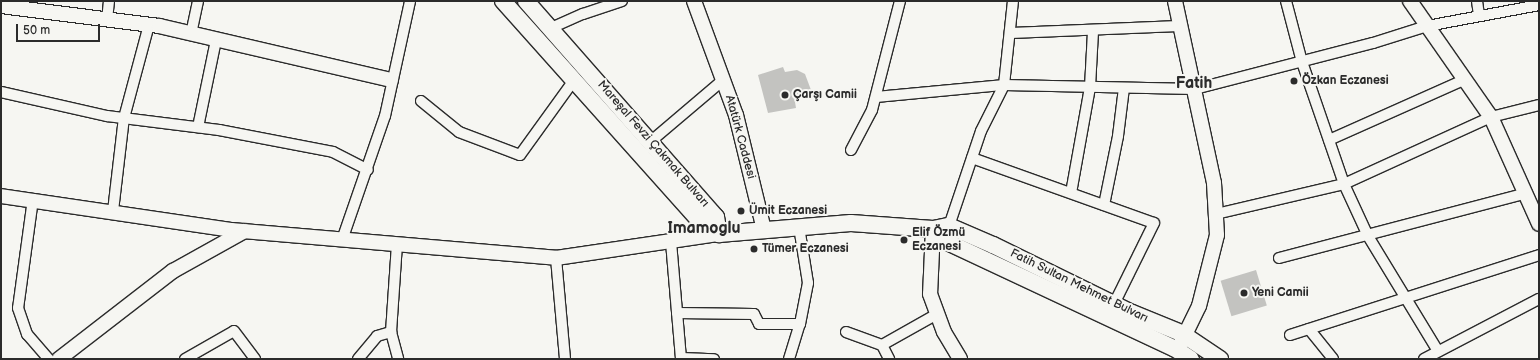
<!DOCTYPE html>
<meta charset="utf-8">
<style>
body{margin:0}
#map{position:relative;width:1540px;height:360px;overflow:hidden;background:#f6f6f2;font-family:"Balsamiq Sans",sans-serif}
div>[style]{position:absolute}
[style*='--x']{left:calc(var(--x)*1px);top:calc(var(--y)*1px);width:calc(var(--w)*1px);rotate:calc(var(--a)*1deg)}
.building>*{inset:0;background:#c3c3c0;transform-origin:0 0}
.roads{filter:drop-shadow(1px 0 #2b2b2b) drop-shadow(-1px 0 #2b2b2b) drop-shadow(0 1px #2b2b2b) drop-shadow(0 -1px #2b2b2b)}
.street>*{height:10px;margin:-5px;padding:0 5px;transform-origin:5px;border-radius:5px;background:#f6f6f2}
.secondary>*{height:14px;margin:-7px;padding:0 7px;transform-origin:7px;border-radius:7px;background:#f6f6f2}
.primary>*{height:16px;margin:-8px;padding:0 8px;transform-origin:8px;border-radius:8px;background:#f6f6f2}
.dots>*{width:11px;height:11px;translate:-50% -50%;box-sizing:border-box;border:2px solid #f6f6f2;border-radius:50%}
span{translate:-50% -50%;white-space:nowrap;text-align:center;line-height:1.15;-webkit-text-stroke:4px #f6f6f2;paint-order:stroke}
.poi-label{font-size:12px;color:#2b2b2b;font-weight:700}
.left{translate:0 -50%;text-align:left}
.street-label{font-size:12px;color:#2b2b2b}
.district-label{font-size:16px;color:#2b2b2b;font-weight:700}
.frame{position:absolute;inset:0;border:2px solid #2b2b2b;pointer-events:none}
.scale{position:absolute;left:16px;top:24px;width:84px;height:18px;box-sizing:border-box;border:2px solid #2b2b2b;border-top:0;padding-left:5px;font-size:12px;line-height:14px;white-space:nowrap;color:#2b2b2b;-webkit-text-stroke:3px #f6f6f2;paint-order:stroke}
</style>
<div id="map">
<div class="building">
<i style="clip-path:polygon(783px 67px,785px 72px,797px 70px,805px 74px,811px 90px,795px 102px,796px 108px,768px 113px,758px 75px)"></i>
<i style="left:1256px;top:270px;width:37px;height:37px;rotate:73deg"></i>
</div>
<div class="roads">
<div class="street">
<i style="--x:1286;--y:1;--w:63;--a:75.3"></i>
<i style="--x:1302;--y:62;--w:129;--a:71"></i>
<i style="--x:1344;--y:184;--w:57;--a:65.2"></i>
<i style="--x:1368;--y:236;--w:135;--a:58.7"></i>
<i style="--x:1477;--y:1;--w:15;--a:82"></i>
<i style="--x:107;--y:20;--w:19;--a:-84"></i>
<i style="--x:551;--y:28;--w:35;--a:-24"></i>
<i style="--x:583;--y:14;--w:41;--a:-18.4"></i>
<i style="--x:1010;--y:33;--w:170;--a:-2.4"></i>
<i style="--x:191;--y:34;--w:34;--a:-78"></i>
<i style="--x:1;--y:92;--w:109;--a:12.8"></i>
<i style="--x:107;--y:116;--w:113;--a:7.1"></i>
<i style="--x:219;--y:130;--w:116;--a:10.9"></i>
<i style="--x:333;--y:152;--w:39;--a:27"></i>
<i style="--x:876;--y:97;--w:129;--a:-5.4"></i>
<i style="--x:1004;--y:85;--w:191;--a:1.2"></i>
<i style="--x:1195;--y:89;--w:184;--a:-14.5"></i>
<i style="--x:1373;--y:43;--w:57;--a:-17.5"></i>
<i style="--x:1427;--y:26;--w:114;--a:-10.6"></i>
<i style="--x:421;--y:101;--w:49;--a:39.2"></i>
<i style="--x:459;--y:132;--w:65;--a:20.7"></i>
<i style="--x:520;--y:155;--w:92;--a:-54.2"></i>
<i style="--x:198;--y:127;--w:89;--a:-78.3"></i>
<i style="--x:1329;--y:140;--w:148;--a:-24"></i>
<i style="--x:650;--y:142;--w:96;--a:-40.3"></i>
<i style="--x:851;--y:150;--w:45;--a:-62.3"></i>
<i style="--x:872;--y:110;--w:113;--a:-75.6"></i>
<i style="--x:972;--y:158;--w:193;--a:19.7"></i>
<i style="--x:1154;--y:223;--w:90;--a:116.3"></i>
<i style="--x:1071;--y:193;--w:108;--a:-79.8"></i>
<i style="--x:1090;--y:87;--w:56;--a:-86.9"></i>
<i style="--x:33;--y:199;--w:110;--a:97.8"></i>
<i style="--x:18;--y:308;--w:28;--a:71"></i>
<i style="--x:27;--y:334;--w:33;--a:49"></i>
<i style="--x:1104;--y:205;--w:70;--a:-78.5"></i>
<i style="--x:1118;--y:136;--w:48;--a:-82.9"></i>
<i style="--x:113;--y:211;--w:94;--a:-83.3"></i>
<i style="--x:124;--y:118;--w:96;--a:-75"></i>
<i style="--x:1216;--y:214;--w:131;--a:-13.2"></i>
<i style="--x:1344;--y:184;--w:162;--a:-24.5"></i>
<i style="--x:1491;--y:117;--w:49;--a:-14"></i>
<i style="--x:949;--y:226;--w:100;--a:-71.4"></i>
<i style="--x:981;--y:131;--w:51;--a:-63.4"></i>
<i style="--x:1004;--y:85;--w:84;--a:-83.9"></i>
<i style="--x:342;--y:240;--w:131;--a:-70.9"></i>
<i style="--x:385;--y:116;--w:118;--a:-77.7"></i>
<i style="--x:671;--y:242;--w:117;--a:85.1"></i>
<i style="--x:397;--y:244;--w:88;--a:93.9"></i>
<i style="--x:391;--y:332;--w:28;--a:75"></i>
<i style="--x:556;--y:258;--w:101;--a:84.9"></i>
<i style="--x:1279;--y:258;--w:255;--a:-14.7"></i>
<i style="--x:677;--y:313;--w:77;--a:0.7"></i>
<i style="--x:754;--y:314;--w:11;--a:63"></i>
<i style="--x:759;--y:324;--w:41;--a:0"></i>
<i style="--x:1309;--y:329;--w:38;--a:51"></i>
<i style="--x:846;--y:332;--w:38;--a:20"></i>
<i style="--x:882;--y:345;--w:16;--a:63"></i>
<i style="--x:1290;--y:335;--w:262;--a:-17.8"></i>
<i style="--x:882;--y:345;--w:63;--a:-29.4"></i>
<i style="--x:681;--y:358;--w:33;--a:2"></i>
<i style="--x:185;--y:359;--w:56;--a:-29.7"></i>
<i style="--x:234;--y:331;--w:35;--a:53"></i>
<i style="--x:358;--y:359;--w:30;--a:-50"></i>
<i style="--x:377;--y:336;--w:15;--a:-16"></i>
<i style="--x:789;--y:359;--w:37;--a:-73"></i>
<i style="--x:800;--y:324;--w:42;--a:-79"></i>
<i style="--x:808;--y:283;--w:57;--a:-99.1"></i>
<i style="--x:1424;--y:359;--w:130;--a:-27.6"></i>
</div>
<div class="secondary">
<i style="--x:694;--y:1;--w:121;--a:69.8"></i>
<i style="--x:736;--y:115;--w:118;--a:76.3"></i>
<i style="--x:1175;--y:1;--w:186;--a:77.9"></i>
<i style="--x:1214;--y:183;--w:52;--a:86.7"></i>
<i style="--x:1217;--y:235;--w:73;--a:104.2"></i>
<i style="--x:1199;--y:306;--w:43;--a:116"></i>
<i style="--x:1410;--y:1;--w:141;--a:55.1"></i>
<i style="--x:1491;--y:117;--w:117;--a:65.8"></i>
<i style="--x:1;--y:6;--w:159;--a:7.2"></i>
<i style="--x:159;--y:26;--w:238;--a:13.1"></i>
<i style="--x:1;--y:196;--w:232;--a:8.4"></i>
<i style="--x:231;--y:230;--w:326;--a:4.9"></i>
<i style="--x:556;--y:258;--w:165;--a:-8.4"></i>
<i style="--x:933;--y:229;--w:65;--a:92.6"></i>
<i style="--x:930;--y:294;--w:40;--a:69.8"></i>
<i style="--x:944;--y:332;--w:31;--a:59"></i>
<i style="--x:59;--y:359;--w:144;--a:-37.7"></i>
<i style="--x:173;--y:271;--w:82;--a:-29.1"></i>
</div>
<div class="primary">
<i style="--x:503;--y:1;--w:292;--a:48.2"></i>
<i style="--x:698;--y:219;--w:26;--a:36"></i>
<i style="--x:526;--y:1;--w:288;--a:48.7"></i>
<i style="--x:716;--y:217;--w:17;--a:80"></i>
<i style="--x:933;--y:229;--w:15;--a:48"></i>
<i style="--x:943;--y:240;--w:255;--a:25.1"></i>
<i style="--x:1174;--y:348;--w:20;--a:33"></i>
<i style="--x:719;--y:234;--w:132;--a:-4.8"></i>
<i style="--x:851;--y:223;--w:82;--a:4.2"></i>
<i style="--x:933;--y:229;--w:16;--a:-11"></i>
<i style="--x:949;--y:226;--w:48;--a:23.4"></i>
<i style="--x:993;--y:245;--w:155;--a:26.1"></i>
<i style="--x:1132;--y:313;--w:53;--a:22.2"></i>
<i style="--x:1181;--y:333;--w:47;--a:33.7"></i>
</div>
</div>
<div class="dots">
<i style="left:1294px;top:81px;background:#2b2b2b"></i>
<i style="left:785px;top:95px;background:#2b2b2b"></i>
<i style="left:741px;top:211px;background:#2b2b2b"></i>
<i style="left:904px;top:240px;background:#2b2b2b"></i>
<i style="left:754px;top:249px;background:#2b2b2b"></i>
<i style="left:1244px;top:293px;background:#2b2b2b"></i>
</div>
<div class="poi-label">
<span class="left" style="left:1302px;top:81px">Özkan Eczanesi</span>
<span class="left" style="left:793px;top:95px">Çarşı Camii</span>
<span class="left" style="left:749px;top:211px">Ümit Eczanesi</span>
<span class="left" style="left:912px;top:240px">Elif Özmü<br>Eczanesi</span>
<span class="left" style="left:762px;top:249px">Tümer Eczanesi</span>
<span class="left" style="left:1252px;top:293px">Yeni Camii</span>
</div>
<div class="street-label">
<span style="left:740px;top:137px;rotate:75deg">Atatürk Caddesi</span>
<span style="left:653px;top:144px;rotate:49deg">Mareşal Fevzi Çakmak Bulvarı</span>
<span style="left:1079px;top:286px;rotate:26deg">Fatih Sultan Mehmet Bulvarı</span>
</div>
<div class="district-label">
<span style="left:1194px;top:84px">Fatih</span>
<span style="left:704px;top:229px">Imamoglu</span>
</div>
<div class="frame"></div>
<div class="scale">50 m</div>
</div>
